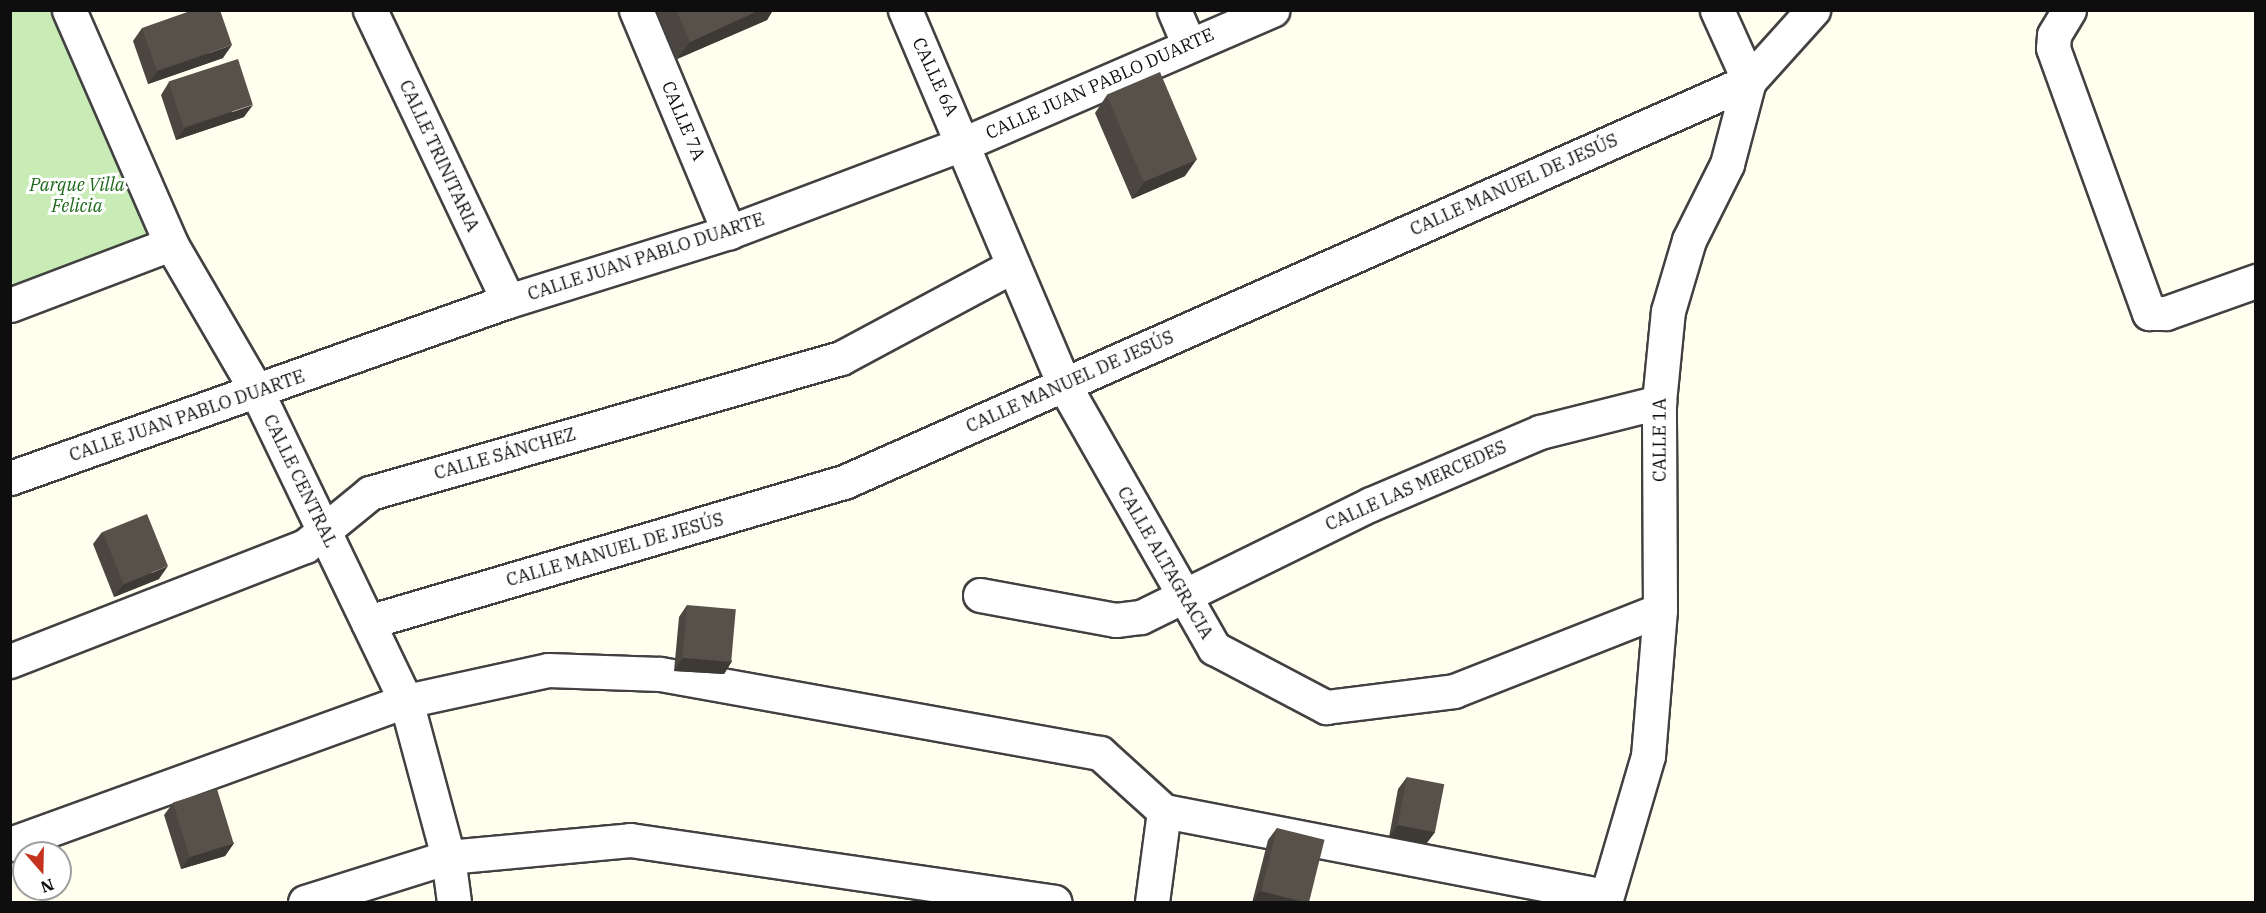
<!DOCTYPE html>
<meta charset="utf-8">
<style>
body{margin:0}
#map{position:relative;width:2266px;height:913px;overflow:hidden;background:#fffeef;font-family:"IBM Plex Serif",serif}
div>[style]{position:absolute}
[style*='--x']{left:calc(var(--x)*1px);top:calc(var(--y)*1px);width:calc(var(--w)*1px);rotate:calc(var(--a)*1deg)}
.green>*{inset:0;background:#c9ecb6}
.roads{filter:drop-shadow(2px 0 #414141) drop-shadow(-2px 0 #414141) drop-shadow(0 2px #414141) drop-shadow(0 -2px #414141)}
.minor>*{height:33px;margin:-16.5px;padding:0 16.5px;transform-origin:16.5px;border-radius:16.5px;background:#fff}
.wall>*{inset:0;background:#4b4640}
.shaded-wall>*{inset:0;background:#3d3934}
.building>*{inset:0;background:#57514a;transform-origin:0 0}
span{translate:-50% -50%;white-space:nowrap;text-align:center;line-height:1.15;-webkit-text-stroke:6px #fff;paint-order:stroke}
.street-label{font-size:18px;color:#0e0e0e}
.park-label{font-size:18px;color:#1e691a;font-style:italic}
.frame{position:absolute;inset:0;border:12px solid #0e0e0e;pointer-events:none}
.north{position:absolute;left:12px;top:841px;width:60px;height:60px;box-sizing:border-box;background:#fff;border:2px solid #9f9f9f;border-radius:50%;rotate:160deg;font-size:16px;font-weight:700;line-height:24px;text-align:center;color:#0e0e0e}
.north::after{content:'';display:block;margin:auto;width:21px;height:27px;background:#c5321e;clip-path:polygon(50% 0,100% 100%,50% 72%,0 100%)}
</style>
<div id="map">
<div class="green">
<i style="clip-path:polygon(11px 11px,59px 11px,171px 235px,11px 293px)"></i>
</div>
<div class="roads">
<div class="minor">
<i style="--x:69;--y:10;--w:255;--a:66.4"></i>
<i style="--x:171;--y:244;--w:171;--a:59.8"></i>
<i style="--x:257;--y:392;--w:343;--a:64.3"></i>
<i style="--x:406;--y:701;--w:162;--a:74.9"></i>
<i style="--x:448;--y:857;--w:45;--a:82.4"></i>
<i style="--x:370;--y:10;--w:322;--a:64.6"></i>
<i style="--x:636;--y:10;--w:241;--a:67.3"></i>
<i style="--x:905;--y:10;--w:407;--a:67"></i>
<i style="--x:1064;--y:385;--w:303;--a:60.3"></i>
<i style="--x:1214;--y:648;--w:127;--a:27.8"></i>
<i style="--x:1326;--y:707;--w:129;--a:-7.1"></i>
<i style="--x:1454;--y:691;--w:221;--a:-21.5"></i>
<i style="--x:1174;--y:10;--w:38;--a:67"></i>
<i style="--x:2069;--y:10;--w:29;--a:121"></i>
<i style="--x:2054;--y:35;--w:13;--a:94"></i>
<i style="--x:2053;--y:48;--w:282;--a:70.1"></i>
<i style="--x:2149;--y:313;--w:17;--a:0"></i>
<i style="--x:2166;--y:313;--w:96;--a:-19.6"></i>
<i style="--x:10;--y:305;--w:172;--a:-20.8"></i>
<i style="--x:10;--y:478;--w:529;--a:-19.57"></i>
<i style="--x:508;--y:301;--w:232;--a:-17.3"></i>
<i style="--x:729;--y:232;--w:252;--a:-20.7"></i>
<i style="--x:965;--y:143;--w:335;--a:-23.4"></i>
<i style="--x:980;--y:595;--w:138;--a:10.4"></i>
<i style="--x:1116;--y:620;--w:25;--a:-7"></i>
<i style="--x:1141;--y:617;--w:256;--a:-26.2"></i>
<i style="--x:1371;--y:504;--w:184;--a:-23.1"></i>
<i style="--x:1540;--y:432;--w:123;--a:-14.1"></i>
<i style="--x:368;--y:622;--w:496;--a:-16.4"></i>
<i style="--x:844;--y:482;--w:990;--a:-23.9"></i>
<i style="--x:1749;--y:81;--w:78;--a:-114.3"></i>
<i style="--x:10;--y:661;--w:317;--a:-21.3"></i>
<i style="--x:305;--y:546;--w:84;--a:-39.2"></i>
<i style="--x:370;--y:493;--w:490;--a:-16"></i>
<i style="--x:841;--y:358;--w:193;--a:-28.2"></i>
<i style="--x:10;--y:844;--w:421;--a:-19.9"></i>
<i style="--x:406;--y:701;--w:145;--a:-12.3"></i>
<i style="--x:548;--y:670;--w:112;--a:2"></i>
<i style="--x:660;--y:674;--w:447;--a:10.2"></i>
<i style="--x:1100;--y:753;--w:86;--a:42.2"></i>
<i style="--x:1164;--y:811;--w:450;--a:10.9"></i>
<i style="--x:305;--y:902;--w:150;--a:-17.5"></i>
<i style="--x:448;--y:857;--w:183;--a:-5.3"></i>
<i style="--x:630;--y:840;--w:429;--a:8.3"></i>
<i style="--x:1152;--y:902;--w:92;--a:-82.5"></i>
<i style="--x:1605;--y:902;--w:152;--a:-73.6"></i>
<i style="--x:1648;--y:756;--w:146;--a:-85.3"></i>
<i style="--x:1660;--y:610;--w:208;--a:-90.3"></i>
<i style="--x:1659;--y:402;--w:91;--a:-84.4"></i>
<i style="--x:1668;--y:311;--w:74;--a:-73.5"></i>
<i style="--x:1689;--y:240;--w:85;--a:-63.4"></i>
<i style="--x:1727;--y:164;--w:86;--a:-75.2"></i>
<i style="--x:1749;--y:81;--w:96;--a:-48"></i>
</div>
</div>
<div class="wall">
<i style="clip-path:polygon(656px 10px,773px 10px,767px 20px,677px 59px)"></i>
<i style="clip-path:polygon(142px 28px,223px 58px,148px 84px,133px 41px)"></i>
<i style="clip-path:polygon(169px 82px,244px 117px,176px 140px,161px 95px)"></i>
<i style="clip-path:polygon(1107px 95px,1185px 176px,1132px 199px,1095px 113px)"></i>
<i style="clip-path:polygon(102px 532px,159px 579px,114px 597px,93px 544px)"></i>
<i style="clip-path:polygon(687px 605px,732px 661px,724px 674px,674px 671px,679px 617px)"></i>
<i style="clip-path:polygon(1407px 777px,1435px 832px,1426px 844px,1389px 837px,1398px 789px)"></i>
<i style="clip-path:polygon(173px 803px,234px 843px,225px 856px,181px 869px,164px 815px)"></i>
<i style="clip-path:polygon(1277px 828px,1308px 903px,1252px 903px,1268px 840px)"></i>
</div>
<div class="shaded-wall">
<i style="clip-path:polygon(760px 10px,773px 10px,767px 20px,677px 59px,690px 42px)"></i>
<i style="clip-path:polygon(232px 45px,223px 58px,148px 84px,157px 71px)"></i>
<i style="clip-path:polygon(253px 105px,244px 117px,176px 140px,185px 128px)"></i>
<i style="clip-path:polygon(1197px 159px,1185px 176px,1132px 199px,1145px 181px)"></i>
<i style="clip-path:polygon(168px 566px,159px 579px,114px 597px,123px 585px)"></i>
<i style="clip-path:polygon(683px 658px,732px 661px,724px 674px,674px 671px)"></i>
<i style="clip-path:polygon(1398px 825px,1435px 832px,1426px 844px,1389px 837px)"></i>
<i style="clip-path:polygon(234px 843px,225px 856px,181px 869px,190px 857px)"></i>
<i style="clip-path:polygon(1260px 891px,1306px 903px,1252px 903px)"></i>
</div>
<div class="building">
<i style="clip-path:polygon(193px 10px,220px 10px,232px 45px,157px 71px,142px 28px)"></i>
<i style="clip-path:polygon(676px 10px,760px 10px,690px 42px)"></i>
<i style="left:238px;top:59px;width:48px;height:73px;rotate:72deg"></i>
<i style="left:1160px;top:72px;width:95px;height:58px;rotate:67deg"></i>
<i style="left:147px;top:514px;width:56px;height:48px;rotate:68deg"></i>
<i style="left:687px;top:605px;width:49px;height:53px;rotate:5deg"></i>
<i style="left:1407px;top:777px;width:38px;height:49px;rotate:11deg"></i>
<i style="left:217px;top:789px;width:57px;height:46px;rotate:73deg"></i>
<i style="left:1277px;top:828px;width:49px;height:65px;rotate:14deg"></i>
</div>
<div class="street-label">
<span style="left:935px;top:77px;rotate:65deg">CALLE 6A</span>
<span style="left:1100px;top:84px;rotate:-24deg">CALLE JUAN PABLO DUARTE</span>
<span style="left:683px;top:121px;rotate:67deg">CALLE 7A</span>
<span style="left:439px;top:156px;rotate:65deg">CALLE TRINITARIA</span>
<span style="left:1514px;top:185px;rotate:-24deg">CALLE MANUEL DE JESÚS</span>
<span style="left:646px;top:257px;rotate:-18deg">CALLE JUAN PABLO DUARTE</span>
<span style="left:1070px;top:382px;rotate:-24deg">CALLE MANUEL DE JESÚS</span>
<span style="left:187px;top:416px;rotate:-19deg">CALLE JUAN PABLO DUARTE</span>
<span style="left:1660px;top:440px;rotate:-90deg">CALLE 1A</span>
<span style="left:505px;top:454px;rotate:-16deg">CALLE SÁNCHEZ</span>
<span style="left:300px;top:481px;rotate:64deg">CALLE CENTRAL</span>
<span style="left:1416px;top:486px;rotate:-24deg">CALLE LAS MERCEDES</span>
<span style="left:615px;top:550px;rotate:-16deg">CALLE MANUEL DE JESÚS</span>
<span style="left:1165px;top:563px;rotate:60deg">CALLE ALTAGRACIA</span>
</div>
<div class="park-label">
<span style="left:77px;top:196px">Parque Villa<br>Felicia</span>
</div>
<div class="frame"></div>
<div class="north">N</div>
</div>
